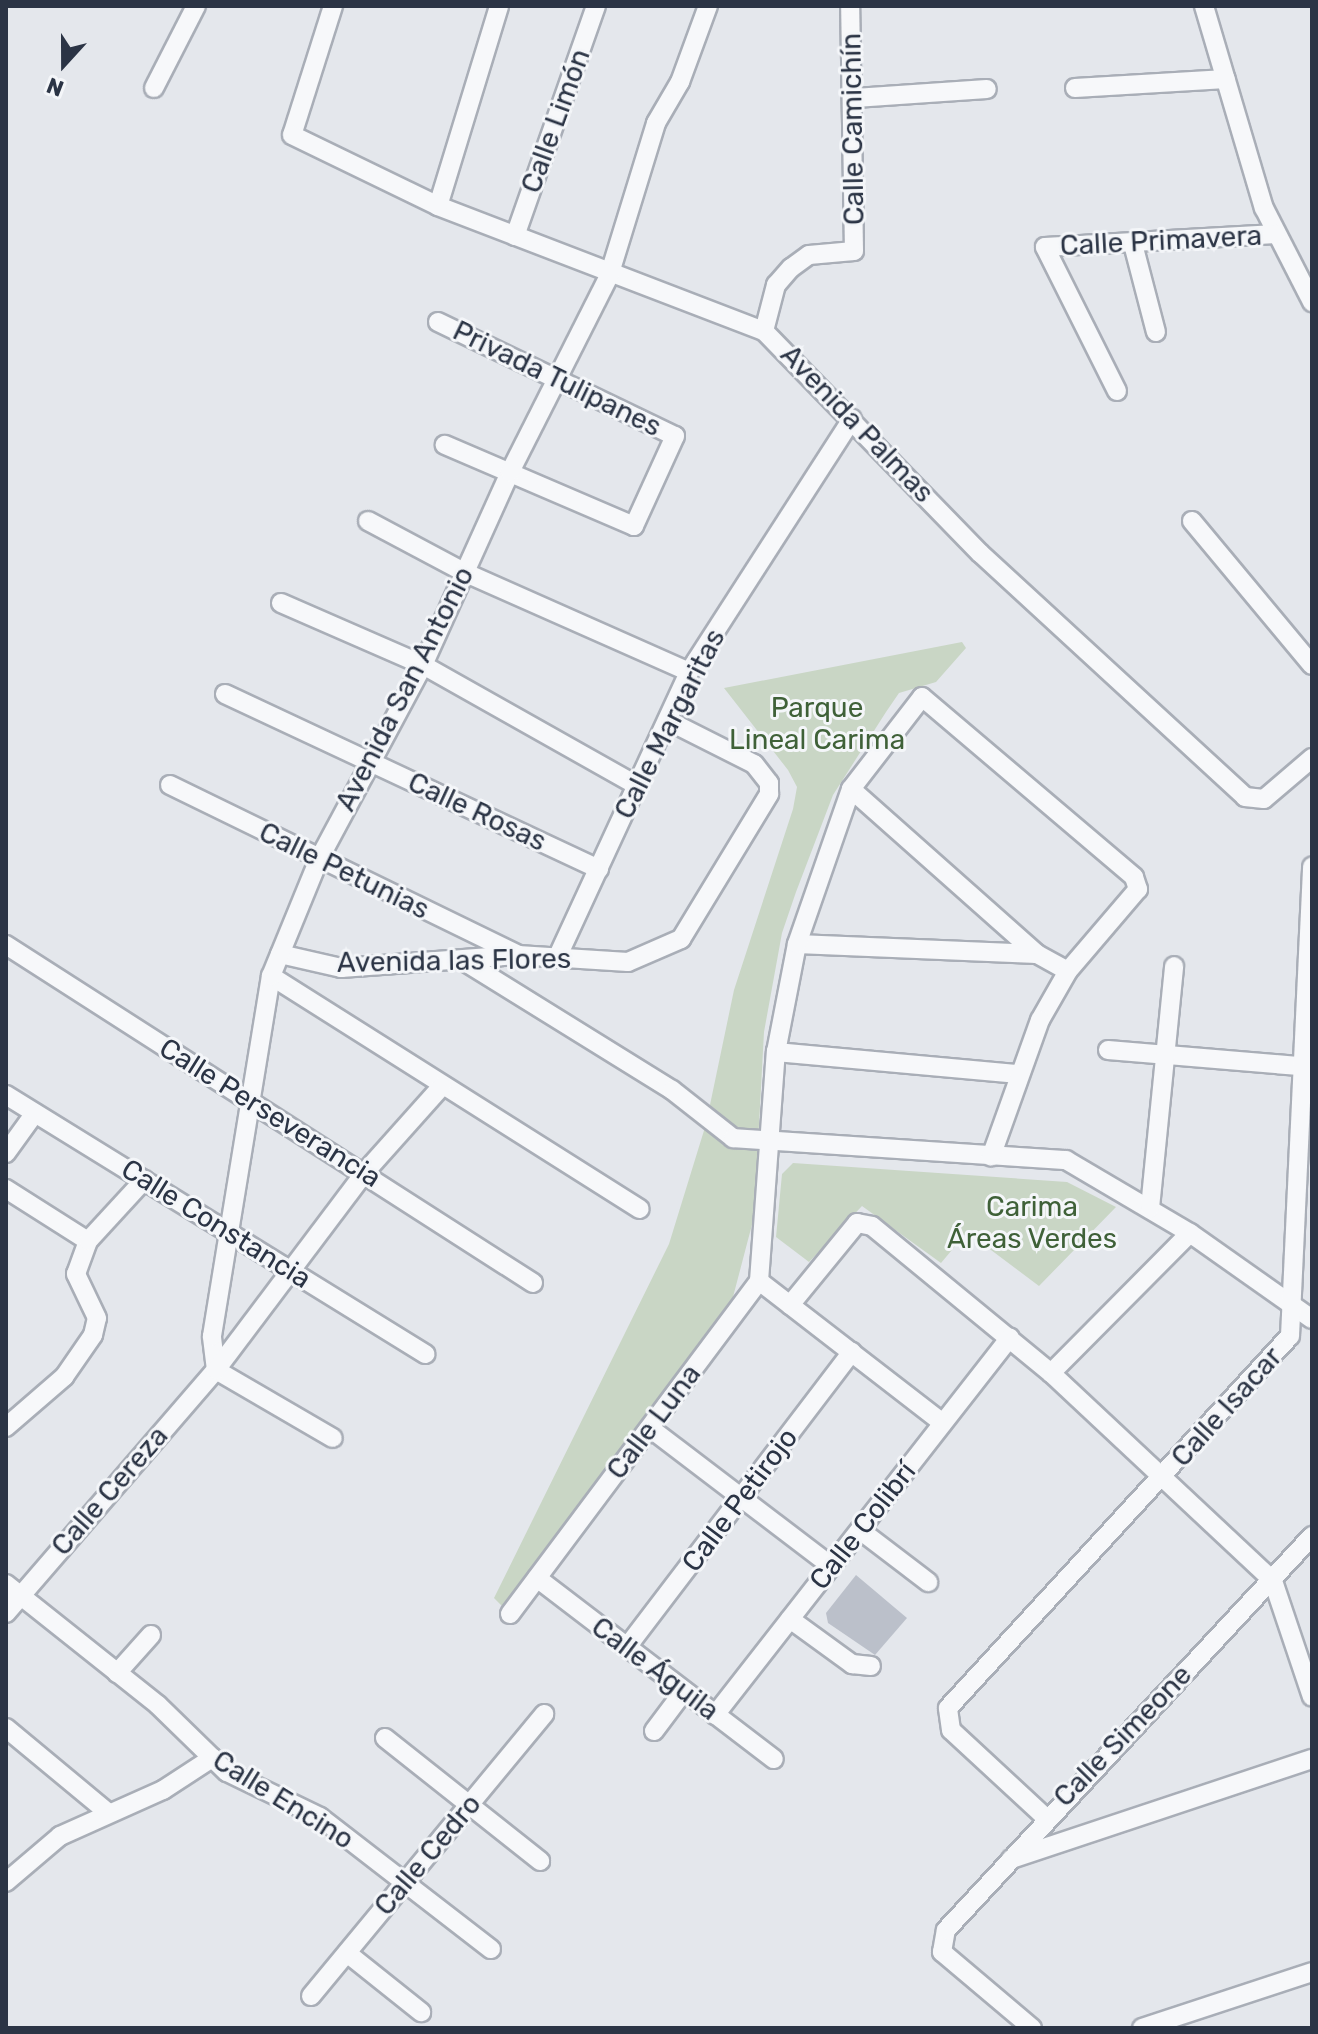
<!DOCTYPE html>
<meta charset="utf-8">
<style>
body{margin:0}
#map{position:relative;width:1318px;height:2034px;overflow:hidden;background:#e4e7ec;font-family:Rubik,sans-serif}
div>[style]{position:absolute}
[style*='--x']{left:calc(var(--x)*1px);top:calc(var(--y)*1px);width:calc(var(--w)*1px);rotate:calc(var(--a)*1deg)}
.green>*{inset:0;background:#c9d6c5}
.building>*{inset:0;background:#bbc0ca}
.roads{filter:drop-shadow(2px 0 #a9aeb7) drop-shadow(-2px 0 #a9aeb7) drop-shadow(0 2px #a9aeb7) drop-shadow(0 -2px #a9aeb7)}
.street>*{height:18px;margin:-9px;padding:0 9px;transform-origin:9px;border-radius:9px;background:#f7f8fa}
span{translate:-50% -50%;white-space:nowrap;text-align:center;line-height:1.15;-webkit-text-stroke:6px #f4f6f9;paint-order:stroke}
.street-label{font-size:28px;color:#2b3445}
.park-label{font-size:28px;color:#3f6138}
.frame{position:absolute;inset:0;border:8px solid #2b3445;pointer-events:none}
.north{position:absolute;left:24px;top:24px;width:80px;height:80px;-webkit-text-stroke:6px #f4f6f9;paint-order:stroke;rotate:201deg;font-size:22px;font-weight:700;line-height:32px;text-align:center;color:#2b3445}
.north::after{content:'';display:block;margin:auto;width:28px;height:36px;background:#2b3445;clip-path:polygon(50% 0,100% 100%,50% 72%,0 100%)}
</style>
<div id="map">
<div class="green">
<i style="clip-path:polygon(962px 642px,966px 648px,936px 682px,899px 693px,886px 712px,833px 795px,796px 892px,782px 933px,764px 1032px,754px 1217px,733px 1297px,504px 1608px,494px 1598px,669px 1244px,706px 1124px,734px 990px,793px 809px,797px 787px,788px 770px,724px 688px)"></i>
<i style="clip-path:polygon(793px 1163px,1067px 1182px,1116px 1207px,1039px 1286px,967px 1232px,941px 1263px,862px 1206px,809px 1262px,776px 1237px,782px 1174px)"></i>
</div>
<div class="building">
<i style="clip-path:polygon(856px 1575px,907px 1618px,875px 1655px,828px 1623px,826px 1613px)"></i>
</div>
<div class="roads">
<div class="street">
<i style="--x:333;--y:6;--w:135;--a:107.6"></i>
<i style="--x:292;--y:135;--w:162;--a:25.9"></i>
<i style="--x:438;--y:206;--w:349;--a:21"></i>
<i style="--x:764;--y:331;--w:310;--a:45.8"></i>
<i style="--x:980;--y:553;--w:360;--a:42.6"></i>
<i style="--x:1245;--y:797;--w:19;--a:6"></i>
<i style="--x:1264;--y:799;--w:63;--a:-40.5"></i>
<i style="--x:1204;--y:6;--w:211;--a:73.5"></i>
<i style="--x:1264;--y:208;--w:106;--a:62.9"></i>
<i style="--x:154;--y:88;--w:92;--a:-62.9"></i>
<i style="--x:1075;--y:88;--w:151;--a:-3.4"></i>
<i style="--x:855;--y:98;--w:132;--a:-3.9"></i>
<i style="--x:438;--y:206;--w:209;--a:-73"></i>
<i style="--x:515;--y:236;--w:244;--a:-70.6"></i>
<i style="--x:1133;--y:244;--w:91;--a:75.4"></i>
<i style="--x:438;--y:322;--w:263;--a:25.7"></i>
<i style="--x:675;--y:436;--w:99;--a:114.5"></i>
<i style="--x:634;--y:526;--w:206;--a:-156.8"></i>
<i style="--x:764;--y:331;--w:48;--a:-75.4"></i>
<i style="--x:776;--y:285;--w:23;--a:-49"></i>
<i style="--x:791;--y:268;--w:22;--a:-36"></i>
<i style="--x:809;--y:255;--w:45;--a:-5.1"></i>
<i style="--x:854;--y:251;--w:245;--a:-90.9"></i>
<i style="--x:1117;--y:391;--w:161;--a:-116.6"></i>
<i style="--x:1045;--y:247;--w:231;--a:-3.2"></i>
<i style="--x:368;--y:521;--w:111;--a:28"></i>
<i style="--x:466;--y:573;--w:244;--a:23.9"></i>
<i style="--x:1192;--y:521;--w:187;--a:50.2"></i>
<i style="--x:281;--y:603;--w:155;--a:23.6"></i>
<i style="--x:423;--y:665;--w:244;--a:29.4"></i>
<i style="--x:225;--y:694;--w:413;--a:25.1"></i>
<i style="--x:170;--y:785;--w:387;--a:26"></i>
<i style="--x:851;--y:789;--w:249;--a:41.6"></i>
<i style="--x:797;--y:944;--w:240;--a:2.4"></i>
<i style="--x:1037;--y:954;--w:35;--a:29"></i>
<i style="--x:6;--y:945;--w:626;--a:32.67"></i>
<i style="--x:280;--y:954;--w:63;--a:12.9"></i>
<i style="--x:341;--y:968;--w:177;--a:-4.2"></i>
<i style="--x:518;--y:955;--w:110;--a:3.6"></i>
<i style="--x:628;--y:962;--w:58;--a:-23.5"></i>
<i style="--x:681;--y:939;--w:170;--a:-58.7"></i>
<i style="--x:769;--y:794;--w:11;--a:-90"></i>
<i style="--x:769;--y:783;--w:24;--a:-128"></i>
<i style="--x:754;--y:764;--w:95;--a:-153.2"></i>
<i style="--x:557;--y:958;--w:315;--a:-65.2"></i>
<i style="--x:689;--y:672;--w:301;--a:-57.2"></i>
<i style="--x:464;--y:961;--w:245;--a:31.8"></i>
<i style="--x:672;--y:1090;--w:78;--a:38.2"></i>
<i style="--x:733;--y:1138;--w:334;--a:3.8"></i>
<i style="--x:1066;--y:1160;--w:144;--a:30.5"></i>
<i style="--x:1190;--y:1233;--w:149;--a:35.2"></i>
<i style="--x:271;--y:976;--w:436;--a:32.3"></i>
<i style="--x:1108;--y:1050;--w:205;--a:4.8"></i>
<i style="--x:776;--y:1052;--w:241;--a:5.2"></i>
<i style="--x:6;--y:1095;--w:493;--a:31.7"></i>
<i style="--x:6;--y:1153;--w:49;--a:-54.1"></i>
<i style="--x:6;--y:1189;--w:97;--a:32.4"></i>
<i style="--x:1150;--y:1208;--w:243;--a:-84.3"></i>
<i style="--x:759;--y:1281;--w:232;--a:37.7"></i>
<i style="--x:790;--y:1305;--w:106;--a:-50.7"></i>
<i style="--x:857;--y:1223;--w:15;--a:11"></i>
<i style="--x:872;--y:1226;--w:232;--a:39.4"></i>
<i style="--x:1051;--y:1373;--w:304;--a:43.1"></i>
<i style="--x:1273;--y:1581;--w:122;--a:71.4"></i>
<i style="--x:216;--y:1370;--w:34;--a:-97"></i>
<i style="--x:212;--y:1336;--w:365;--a:-80.7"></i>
<i style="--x:271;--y:976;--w:126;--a:-67.7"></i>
<i style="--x:319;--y:859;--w:220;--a:-61.8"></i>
<i style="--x:423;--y:665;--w:212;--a:-65.7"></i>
<i style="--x:510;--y:472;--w:220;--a:-63.2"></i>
<i style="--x:609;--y:276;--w:160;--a:-72.9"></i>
<i style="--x:656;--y:123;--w:48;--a:-59.7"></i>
<i style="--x:680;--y:82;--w:81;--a:-69.8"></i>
<i style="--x:216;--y:1370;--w:135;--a:30.2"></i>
<i style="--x:1051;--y:1373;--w:197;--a:-45.2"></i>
<i style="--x:6;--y:1427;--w:77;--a:-40.8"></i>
<i style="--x:64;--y:1377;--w:51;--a:-55.4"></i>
<i style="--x:93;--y:1335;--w:17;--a:-77"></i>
<i style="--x:97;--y:1318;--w:49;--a:-115.5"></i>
<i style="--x:76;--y:1274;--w:35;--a:-70"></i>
<i style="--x:88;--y:1241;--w:83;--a:-47.4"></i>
<i style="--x:650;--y:1428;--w:228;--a:37.3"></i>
<i style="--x:860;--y:1530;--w:86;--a:37.4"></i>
<i style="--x:537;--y:1578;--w:298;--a:37.4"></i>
<i style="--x:6;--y:1584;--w:194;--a:38.5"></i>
<i style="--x:158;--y:1705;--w:96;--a:44.2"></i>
<i style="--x:227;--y:1772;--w:103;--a:25.8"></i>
<i style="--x:320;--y:1817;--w:216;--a:37.7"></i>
<i style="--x:6;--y:1613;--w:321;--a:-49.2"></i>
<i style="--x:216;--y:1370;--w:249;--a:-53"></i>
<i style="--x:366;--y:1171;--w:114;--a:-48.2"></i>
<i style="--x:510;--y:1614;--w:416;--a:-53.2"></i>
<i style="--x:759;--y:1281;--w:230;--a:-85.8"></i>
<i style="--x:776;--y:1052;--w:110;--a:-79"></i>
<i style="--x:797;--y:944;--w:164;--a:-70.8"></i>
<i style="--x:851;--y:789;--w:116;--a:-52.3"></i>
<i style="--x:922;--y:697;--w:278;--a:40.3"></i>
<i style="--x:1134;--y:877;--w:13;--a:72"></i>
<i style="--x:1138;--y:889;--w:108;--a:130.5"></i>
<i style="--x:1068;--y:971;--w:56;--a:119.7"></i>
<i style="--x:1040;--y:1020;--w:145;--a:109.7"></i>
<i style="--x:790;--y:1619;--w:77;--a:36"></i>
<i style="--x:852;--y:1664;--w:19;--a:6"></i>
<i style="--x:627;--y:1647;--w:371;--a:-52.7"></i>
<i style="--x:117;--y:1673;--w:51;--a:-48.2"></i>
<i style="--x:715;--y:1715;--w:479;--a:-52"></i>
<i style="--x:6;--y:1728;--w:131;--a:39.7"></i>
<i style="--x:654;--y:1731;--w:50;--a:-53.1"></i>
<i style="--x:385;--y:1738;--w:198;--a:38.4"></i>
<i style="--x:1045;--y:1817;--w:128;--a:-137.2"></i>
<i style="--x:951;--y:1730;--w:22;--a:-98"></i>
<i style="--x:948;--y:1708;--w:505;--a:-47.41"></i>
<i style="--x:1290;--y:1336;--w:470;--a:-87.3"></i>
<i style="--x:1011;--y:1859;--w:317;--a:-18.4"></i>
<i style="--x:6;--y:1882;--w:71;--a:-40.4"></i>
<i style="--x:60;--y:1836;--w:113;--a:-24.1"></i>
<i style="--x:163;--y:1790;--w:59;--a:-33.1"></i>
<i style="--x:347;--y:1953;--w:95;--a:38.6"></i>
<i style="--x:311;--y:1996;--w:366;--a:-50.4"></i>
<i style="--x:1032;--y:2028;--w:118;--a:-139.8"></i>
<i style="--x:942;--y:1952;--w:22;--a:-80"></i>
<i style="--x:946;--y:1930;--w:538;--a:-47.11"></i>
<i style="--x:1142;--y:2028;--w:179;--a:-18.2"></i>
</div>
</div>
<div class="street-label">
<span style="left:556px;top:121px;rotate:-70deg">Calle Limón</span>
<span style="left:853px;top:129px;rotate:-91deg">Calle Camichín</span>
<span style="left:1161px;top:241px;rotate:-3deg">Calle Primavera</span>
<span style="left:557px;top:379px;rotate:26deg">Privada Tulipanes</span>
<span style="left:857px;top:424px;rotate:46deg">Avenida Palmas</span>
<span style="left:405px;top:689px;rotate:-63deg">Avenida San Antonio</span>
<span style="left:670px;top:724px;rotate:-63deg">Calle Margaritas</span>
<span style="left:477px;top:812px;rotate:25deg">Calle Rosas</span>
<span style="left:344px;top:871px;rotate:26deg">Calle Petunias</span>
<span style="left:454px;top:961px;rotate:-1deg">Avenida las Flores</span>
<span style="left:270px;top:1113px;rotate:32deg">Calle Perseverancia</span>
<span style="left:216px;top:1224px;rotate:32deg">Calle Constancia</span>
<span style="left:1227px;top:1407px;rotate:-48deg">Calle Isacar</span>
<span style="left:654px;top:1422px;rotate:-53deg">Calle Luna</span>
<span style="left:110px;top:1491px;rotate:-49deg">Calle Cereza</span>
<span style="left:740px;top:1500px;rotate:-53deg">Calle Petirojo</span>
<span style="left:863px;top:1526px;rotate:-52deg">Calle Colibrí</span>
<span style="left:655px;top:1669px;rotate:37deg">Calle Águila</span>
<span style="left:1123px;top:1736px;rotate:-46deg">Calle Simeone</span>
<span style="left:283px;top:1800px;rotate:32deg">Calle Encino</span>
<span style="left:428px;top:1855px;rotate:-50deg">Calle Cedro</span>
</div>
<div class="park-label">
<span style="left:817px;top:724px">Parque<br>Lineal Carima</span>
<span style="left:1032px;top:1223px">Carima<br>Áreas Verdes</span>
</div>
<div class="frame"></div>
<div class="north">N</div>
</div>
